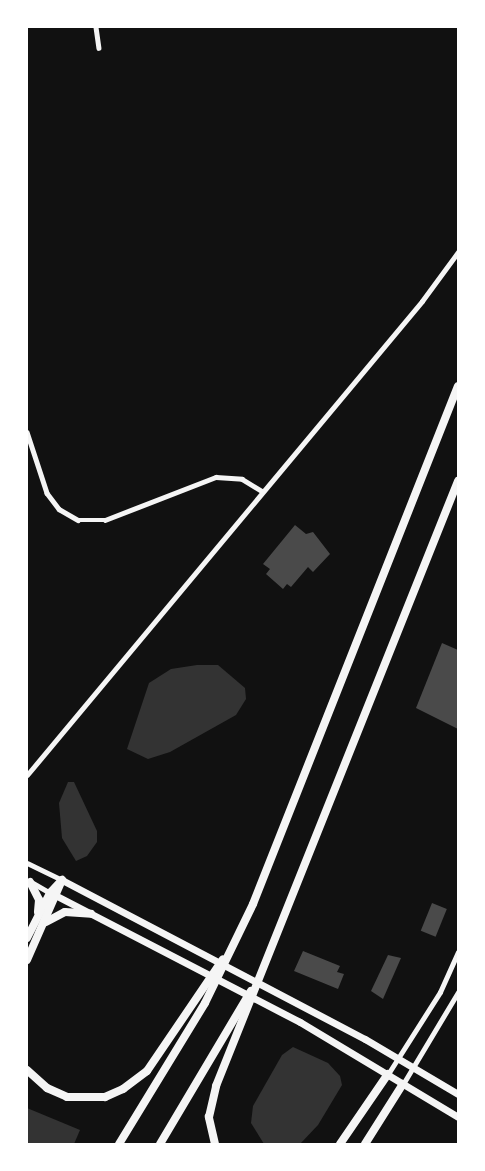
<!DOCTYPE html>
<style>
body{margin:0}
#map{position:relative;width:485px;height:1171px;overflow:hidden;background:#111;font-family:Arial,sans-serif}
div>[style]{position:absolute}
[style*='--x']{left:calc(var(--x)*1px);top:calc(var(--y)*1px);width:calc(var(--w)*1px);rotate:calc(var(--a)*1deg)}
.water>*{inset:0;background:#333}
.building>*{inset:0;background:#4a4a4a;transform-origin:0 0}
.minor>*{height:4.5px;margin:-2.25px;padding:0 2.25px;transform-origin:2.25px;border-radius:2.25px;background:#f5f5f5}
.tertiary>*{height:5px;margin:-2.5px;padding:0 2.5px;transform-origin:2.5px;border-radius:2.5px;background:#f5f5f5}
.primary>*{height:7px;margin:-3.5px;padding:0 3.5px;transform-origin:3.5px;border-radius:3.5px;background:#f5f5f5}
.motorway>*{height:8px;margin:-4px;padding:0 4px;transform-origin:4px;border-radius:4px;background:#f5f5f5}
span{translate:-50% -50%;white-space:nowrap;text-align:center;line-height:1.15;-webkit-text-stroke:4.5px #fff;paint-order:stroke}
.frame{position:absolute;inset:0;border:28px solid #fff;pointer-events:none}
</style>
<div id="map">
<div class="water">
<i style="clip-path:polygon(197px 665px,218px 665px,245px 688px,246px 699px,236px 715px,170px 752px,148px 759px,127px 749px,149px 683px,171px 669px)"></i>
<i style="clip-path:polygon(68px 782px,74px 782px,97px 831px,97px 842px,87px 856px,76px 861px,62px 838px,59px 803px)"></i>
<i style="clip-path:polygon(293px 1047px,328px 1063px,340px 1076px,342px 1085px,318px 1125px,300px 1144px,264px 1144px,251px 1123px,253px 1106px,282px 1055px)"></i>
<i style="clip-path:polygon(27px 1108px,80px 1130px,74px 1144px,27px 1144px)"></i>
</div>
<div class="building">
<i style="clip-path:polygon(295px 525px,306px 534px,313px 532px,330px 554px,313px 572px,308px 567px,291px 587px,287px 584px,283px 589px,266px 574px,270px 569px,263px 564px)"></i>
<i style="clip-path:polygon(442px 643px,458px 650px,458px 729px,416px 708px)"></i>
<i style="left:432px;top:903px;width:16px;height:30px;rotate:22deg"></i>
<i style="clip-path:polygon(303px 951px,340px 966px,337px 972px,344px 974px,338px 989px,294px 971px)"></i>
<i style="clip-path:polygon(388px 955px,401px 958px,383px 999px,371px 991px)"></i>
</div>
<div class="minor">
<i style="--x:96;--y:27;--w:21;--a:82"></i>
<i style="--x:27;--y:432;--w:64;--a:71.8"></i>
<i style="--x:47;--y:493;--w:20;--a:53"></i>
<i style="--x:59;--y:509;--w:22;--a:30"></i>
<i style="--x:78;--y:520;--w:27;--a:0"></i>
<i style="--x:105;--y:520;--w:119;--a:-21.2"></i>
<i style="--x:216;--y:477;--w:26;--a:4"></i>
<i style="--x:242;--y:479;--w:23;--a:31"></i>
</div>
<div class="tertiary">
<i style="--x:27;--y:775;--w:617;--a:-50.19"></i>
<i style="--x:422;--y:301;--w:61;--a:-53.7"></i>
<i style="--x:27;--y:863;--w:39;--a:26"></i>
<i style="--x:31;--y:882;--w:22;--a:30"></i>
<i style="--x:388;--y:1074;--w:97;--a:-57.6"></i>
<i style="--x:440;--y:992;--w:44;--a:-65.8"></i>
<i style="--x:403;--y:1084;--w:107;--a:-59.1"></i>
</div>
<div class="primary">
<i style="--x:62;--y:880;--w:342;--a:27.7"></i>
<i style="--x:365;--y:1039;--w:108;--a:30.6"></i>
<i style="--x:53;--y:894;--w:278;--a:27.4"></i>
<i style="--x:300;--y:1022;--w:184;--a:31"></i>
</div>
<div class="motorway">
<i style="--x:30;--y:882;--w:20;--a:63"></i>
<i style="--x:39;--y:900;--w:12;--a:95"></i>
<i style="--x:46;--y:922;--w:21;--a:-28"></i>
<i style="--x:65;--y:912;--w:26;--a:4"></i>
<i style="--x:27;--y:938;--w:51;--a:-62.9"></i>
<i style="--x:50;--y:893;--w:18;--a:-47"></i>
<i style="--x:27;--y:960;--w:87;--a:-66.4"></i>
<i style="--x:27;--y:1070;--w:27;--a:42"></i>
<i style="--x:47;--y:1088;--w:22;--a:24"></i>
<i style="--x:67;--y:1097;--w:38;--a:0"></i>
<i style="--x:105;--y:1097;--w:20;--a:-24"></i>
<i style="--x:123;--y:1089;--w:30;--a:-37"></i>
<i style="--x:147;--y:1071;--w:135;--a:-55.8"></i>
<i style="--x:119;--y:1144;--w:165;--a:-58.6"></i>
<i style="--x:205;--y:1003;--w:110;--a:-64.1"></i>
<i style="--x:253;--y:904;--w:557;--a:-68.41"></i>
<i style="--x:160;--y:1144;--w:178;--a:-59.3"></i>
<i style="--x:215;--y:1144;--w:28;--a:-103"></i>
<i style="--x:209;--y:1117;--w:32;--a:-77"></i>
<i style="--x:216;--y:1086;--w:652;--a:-68.2"></i>
<i style="--x:340;--y:1144;--w:85;--a:-55.6"></i>
<i style="--x:365;--y:1144;--w:71;--a:-57.7"></i>
</div>
<div class="frame"></div>
</div>
